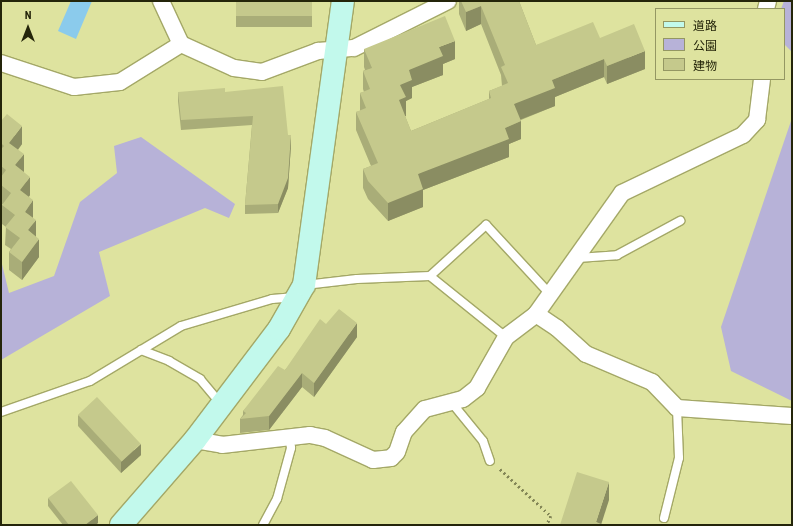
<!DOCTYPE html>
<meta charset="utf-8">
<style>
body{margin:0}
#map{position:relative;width:793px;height:526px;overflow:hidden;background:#dee39f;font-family:"Roboto Condensed","Noto Sans JP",sans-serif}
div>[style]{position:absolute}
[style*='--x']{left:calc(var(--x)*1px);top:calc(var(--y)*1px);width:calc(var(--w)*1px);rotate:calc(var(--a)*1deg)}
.green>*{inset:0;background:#b7b2d8}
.water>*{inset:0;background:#8bcbec}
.path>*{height:2.5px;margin-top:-1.25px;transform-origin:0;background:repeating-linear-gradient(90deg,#838656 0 2px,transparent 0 5px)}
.roads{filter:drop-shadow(1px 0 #a4a867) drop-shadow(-1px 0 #a4a867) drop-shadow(0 1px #a4a867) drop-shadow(0 -1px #a4a867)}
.lane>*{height:8px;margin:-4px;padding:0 4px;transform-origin:4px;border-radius:4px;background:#fff}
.street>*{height:16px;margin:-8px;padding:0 8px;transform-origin:8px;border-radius:8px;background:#fff}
.secondary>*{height:22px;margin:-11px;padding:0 11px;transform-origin:11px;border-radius:11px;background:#c2f9ec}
.wall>*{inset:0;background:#a9ad78;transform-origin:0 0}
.shaded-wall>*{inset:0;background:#8a8d62;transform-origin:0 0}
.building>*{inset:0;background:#c5c98c;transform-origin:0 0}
span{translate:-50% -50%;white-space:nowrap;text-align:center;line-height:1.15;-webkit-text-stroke:3px #dee39f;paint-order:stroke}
.frame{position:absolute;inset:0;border:2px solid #24250a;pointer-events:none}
.legend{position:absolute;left:655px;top:8px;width:130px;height:72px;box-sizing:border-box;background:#dee39f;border:1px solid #949763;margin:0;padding:5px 7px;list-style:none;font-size:12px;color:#24250a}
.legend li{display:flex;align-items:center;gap:8px;height:20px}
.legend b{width:20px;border:1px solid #949763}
.north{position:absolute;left:8px;top:8px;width:40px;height:40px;-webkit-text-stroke:3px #dee39f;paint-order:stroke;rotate:0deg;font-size:11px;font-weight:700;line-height:16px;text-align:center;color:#24250a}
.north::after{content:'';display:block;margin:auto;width:14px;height:18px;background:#24250a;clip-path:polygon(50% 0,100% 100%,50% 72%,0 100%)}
</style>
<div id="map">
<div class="green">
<i style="clip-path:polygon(784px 1px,792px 1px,792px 52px,784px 44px,784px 9px,781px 9px)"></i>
<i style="clip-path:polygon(792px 118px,792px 401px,731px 371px,721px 327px)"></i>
<i style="clip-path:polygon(141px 137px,235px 204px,229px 218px,205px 208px,99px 252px,110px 296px,1px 360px,1px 260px,9px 293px,54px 276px,80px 202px,117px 173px,114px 146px)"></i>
</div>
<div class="water">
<i style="clip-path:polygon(71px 1px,92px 1px,76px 39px,58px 31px)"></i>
</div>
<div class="path">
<i style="--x:500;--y:469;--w:69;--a:42.7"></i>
<i style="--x:551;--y:516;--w:10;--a:114"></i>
</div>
<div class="roads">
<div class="lane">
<i style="--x:578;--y:258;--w:39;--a:-4"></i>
<i style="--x:617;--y:255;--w:72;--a:-28.4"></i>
<i style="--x:430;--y:276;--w:76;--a:-42.3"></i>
<i style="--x:486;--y:225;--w:93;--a:47.2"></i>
<i style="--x:305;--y:285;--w:52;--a:-6.6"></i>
<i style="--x:357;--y:279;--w:73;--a:-2.4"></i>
<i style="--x:430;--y:276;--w:97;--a:38.8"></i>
<i style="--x:141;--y:350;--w:30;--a:21"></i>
<i style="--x:169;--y:361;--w:36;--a:30"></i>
<i style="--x:200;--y:379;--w:33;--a:50"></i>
<i style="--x:452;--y:403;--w:49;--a:50.8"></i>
<i style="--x:483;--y:441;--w:21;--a:71"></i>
<i style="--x:1;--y:412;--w:94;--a:-19.2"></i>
<i style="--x:90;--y:381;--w:106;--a:-31.1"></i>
<i style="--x:181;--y:326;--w:95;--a:-16.5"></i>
<i style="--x:272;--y:299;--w:23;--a:-5"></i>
<i style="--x:664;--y:518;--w:62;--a:-76"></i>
<i style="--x:679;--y:458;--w:50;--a:-92.3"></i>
<i style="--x:263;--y:525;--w:30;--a:-62"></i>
<i style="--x:277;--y:499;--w:53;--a:-74.6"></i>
<i style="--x:291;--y:448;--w:12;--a:-99"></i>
</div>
<div class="street">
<i style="--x:161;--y:1;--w:47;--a:65.1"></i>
<i style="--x:766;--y:9;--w:8;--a:-76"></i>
<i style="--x:1;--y:63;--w:77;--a:18.2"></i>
<i style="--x:74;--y:87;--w:46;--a:-6.2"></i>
<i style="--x:120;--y:82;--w:72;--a:-31.9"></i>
<i style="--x:181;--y:44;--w:58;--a:24.4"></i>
<i style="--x:234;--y:68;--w:28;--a:8"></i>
<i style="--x:262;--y:72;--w:60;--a:-20.6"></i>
<i style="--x:318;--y:51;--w:36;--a:-5"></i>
<i style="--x:354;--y:48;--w:105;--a:-26.6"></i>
<i style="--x:536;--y:314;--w:25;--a:34"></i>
<i style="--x:557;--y:328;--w:39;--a:42"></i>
<i style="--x:586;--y:354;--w:72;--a:23"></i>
<i style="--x:652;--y:382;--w:36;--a:46"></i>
<i style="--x:677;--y:408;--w:115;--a:4"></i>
<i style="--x:195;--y:440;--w:27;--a:10"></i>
<i style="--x:222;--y:445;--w:89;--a:-6.5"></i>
<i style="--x:310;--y:435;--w:15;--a:11"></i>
<i style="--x:325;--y:438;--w:53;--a:24.6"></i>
<i style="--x:373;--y:460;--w:18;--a:-6"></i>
<i style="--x:391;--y:458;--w:8;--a:-45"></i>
<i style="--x:397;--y:452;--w:21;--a:-71"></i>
<i style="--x:404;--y:432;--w:31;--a:-48"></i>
<i style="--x:425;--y:409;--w:39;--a:-15"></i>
<i style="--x:463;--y:399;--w:18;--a:-38"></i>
<i style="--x:477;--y:388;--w:59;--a:-60.4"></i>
<i style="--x:506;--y:337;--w:38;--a:-37"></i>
<i style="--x:536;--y:314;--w:148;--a:-54.6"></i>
<i style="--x:622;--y:193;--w:134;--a:-25.6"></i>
<i style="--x:743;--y:135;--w:21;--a:-47"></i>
<i style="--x:757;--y:120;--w:41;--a:-83"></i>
</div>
<div class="secondary">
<i style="--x:121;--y:525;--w:113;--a:-49"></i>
<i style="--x:195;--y:440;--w:139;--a:-52.9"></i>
<i style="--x:279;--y:329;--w:51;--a:-60.4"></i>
<i style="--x:304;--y:285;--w:287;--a:-82.2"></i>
</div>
</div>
<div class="wall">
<i style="left:236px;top:1px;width:76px;height:26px"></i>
<i style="clip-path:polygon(459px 1px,519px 1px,536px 45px,600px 38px,645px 69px,607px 84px,604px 77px,555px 97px,555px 106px,521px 120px,521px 139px,509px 144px,509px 157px,423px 190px,423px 207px,388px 221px,368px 199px,363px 188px,363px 169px,371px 166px,356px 130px,356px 112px,360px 111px,360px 93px,364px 92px,363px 89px,363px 71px,365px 70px,364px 67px,364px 49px,455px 59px,443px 64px,443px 75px,412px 87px,412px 98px,406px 101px,406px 116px,405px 116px,411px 131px,489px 99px,489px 91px,502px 86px,501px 75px,481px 24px,466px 31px,459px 14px)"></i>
<i style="clip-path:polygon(178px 92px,225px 92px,288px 135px,291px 145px,288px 188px,278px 213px,245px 214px,245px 205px,252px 125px,181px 130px,178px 101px)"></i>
<i style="clip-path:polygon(1px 121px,22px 144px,18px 150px,30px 195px,29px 197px,33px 218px,39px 257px,22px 280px,9px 270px,9px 252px,11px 249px,5px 245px,6px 227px,2px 224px,2px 205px,3px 205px,1px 203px)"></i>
<i style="clip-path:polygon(326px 324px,357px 337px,314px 397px,302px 387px,269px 430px,240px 433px,240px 419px,243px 415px,243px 411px,285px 370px)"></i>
<i style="clip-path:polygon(78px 415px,141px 455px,121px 473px,78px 426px)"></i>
<i style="clip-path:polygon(48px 498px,98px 523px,95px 525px,63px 525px,48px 506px)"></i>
</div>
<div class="shaded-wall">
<i style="clip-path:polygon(481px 6px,481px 24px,466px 31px,466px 12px)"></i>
<i style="clip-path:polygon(455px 41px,455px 59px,443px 64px,443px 75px,412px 87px,412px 98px,406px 101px,406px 116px,399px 118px,399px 100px,400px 85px,409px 70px,439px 47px)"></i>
<i style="clip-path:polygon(645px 51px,645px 69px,607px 84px,607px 66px)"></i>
<i style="clip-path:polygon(604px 59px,604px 77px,555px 97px,555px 106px,514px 122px,514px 104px,552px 80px)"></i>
<i style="left:2px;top:81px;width:18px;height:1px;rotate:90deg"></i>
<i style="clip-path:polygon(521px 121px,521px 139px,509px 144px,509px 157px,423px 190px,423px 207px,388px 221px,388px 203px,418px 174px,505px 128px)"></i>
<i style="clip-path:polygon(22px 126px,22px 144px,9px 161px,9px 143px)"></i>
<i style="clip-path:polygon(291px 135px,291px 145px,288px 188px,278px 213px,278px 204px)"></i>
<i style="clip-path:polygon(24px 154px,24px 172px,15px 165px)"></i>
<i style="clip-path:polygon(30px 177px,30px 195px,20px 208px,20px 190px)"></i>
<i style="clip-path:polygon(33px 200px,33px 218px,25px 212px)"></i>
<i style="clip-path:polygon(36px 220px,36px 238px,28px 230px)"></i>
<i style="clip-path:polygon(39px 239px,39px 257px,22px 280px,22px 262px)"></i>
<i style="clip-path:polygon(357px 323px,357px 337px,314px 397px,314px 383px)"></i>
<i style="clip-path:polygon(302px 373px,302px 387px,269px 430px,269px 416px)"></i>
<i style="clip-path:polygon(141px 444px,141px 455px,121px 473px,121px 462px)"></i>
<i style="clip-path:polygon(609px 482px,609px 500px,601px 525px,596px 522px)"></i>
<i style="clip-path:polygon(98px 515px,98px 523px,95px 525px,85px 525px)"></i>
</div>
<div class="building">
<i style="left:236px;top:1px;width:76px;height:15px"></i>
<i style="clip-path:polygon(461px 1px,519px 1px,536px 45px,593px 22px,600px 38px,634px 24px,645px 51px,607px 66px,604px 59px,552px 80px,555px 88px,514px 104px,521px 121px,505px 128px,509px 139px,418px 174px,423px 189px,388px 203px,368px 181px,363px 169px,378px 163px,356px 112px,366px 108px,360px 93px,370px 89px,363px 71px,372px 68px,364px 49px,445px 16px,455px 41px,439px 47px,443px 56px,409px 70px,412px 80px,400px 85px,406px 97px,399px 100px,411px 131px,491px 98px,489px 91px,508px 83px,501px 67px,505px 65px,481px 6px,466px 12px)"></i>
<i style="clip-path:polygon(283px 86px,288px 135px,291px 135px,288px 178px,278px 204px,245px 205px,253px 116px,181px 120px,178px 92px,225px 88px,225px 92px)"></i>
<i style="clip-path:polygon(7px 114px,22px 126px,9px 143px,24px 154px,15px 165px,30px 177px,20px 190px,33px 200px,25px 212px,36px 220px,28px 230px,39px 239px,22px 262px,9px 252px,20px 238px,5px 227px,15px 215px,2px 205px,11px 193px,1px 185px,1px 177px,6px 170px,1px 166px,1px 149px,4px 146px,1px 143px,1px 121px)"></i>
<i style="clip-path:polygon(339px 309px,357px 323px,314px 383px,302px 373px,269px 416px,240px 419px,246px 413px,243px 411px,278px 366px,285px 370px,320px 319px,326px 324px)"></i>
<i style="left:97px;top:397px;width:64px;height:26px;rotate:47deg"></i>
<i style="clip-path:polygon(577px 472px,609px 482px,596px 522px,604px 525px,560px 525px)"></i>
<i style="clip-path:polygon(71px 481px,98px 515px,85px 525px,69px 525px,48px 498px)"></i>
</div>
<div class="frame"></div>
<ul class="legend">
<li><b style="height:5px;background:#c2f9ec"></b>道路</li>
<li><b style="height:11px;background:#b7b2d8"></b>公園</li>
<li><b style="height:11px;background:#c5c98c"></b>建物</li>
</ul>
<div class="north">N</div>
</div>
